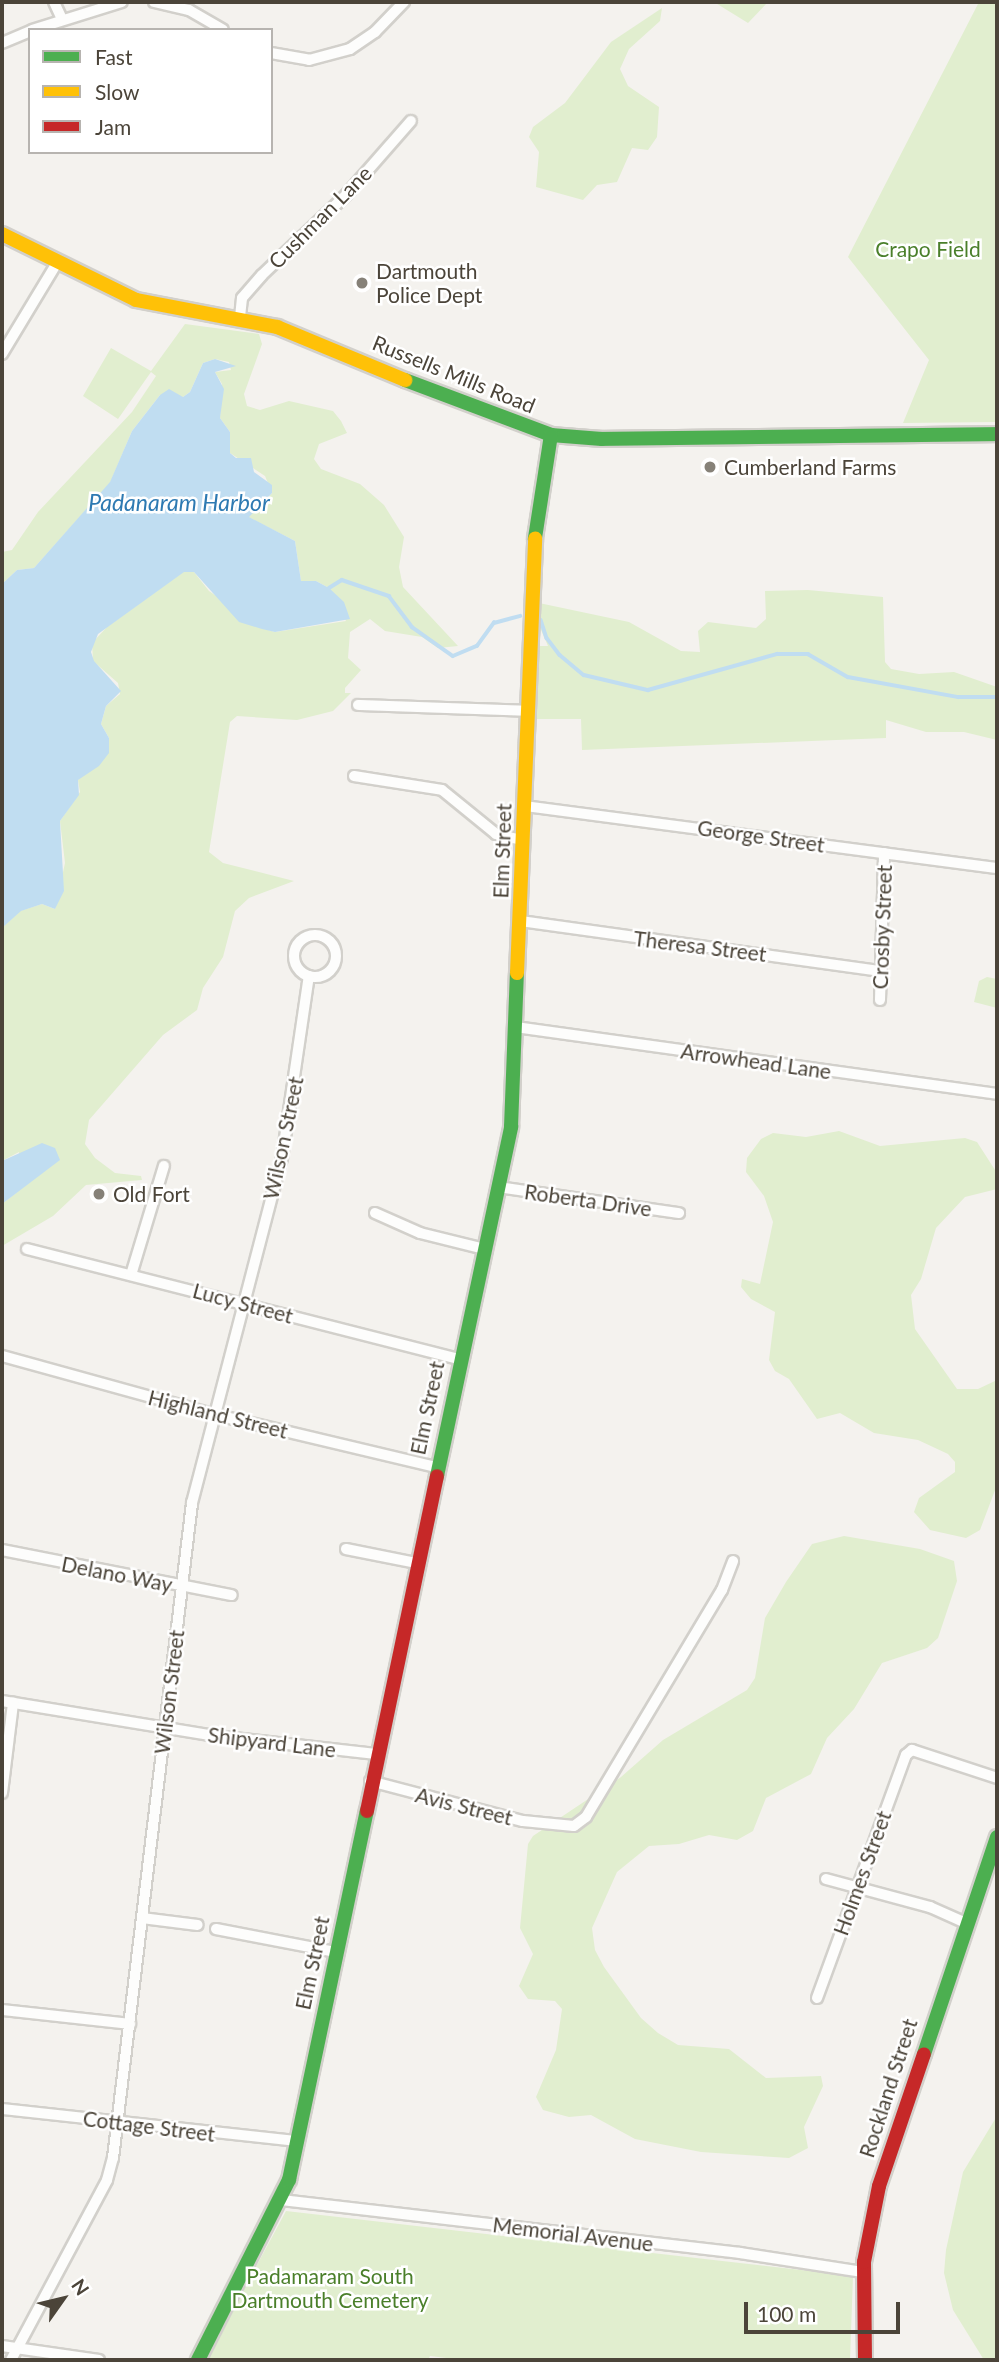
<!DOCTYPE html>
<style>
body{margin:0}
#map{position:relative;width:999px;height:2362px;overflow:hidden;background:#f4f2ee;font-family:Lato,sans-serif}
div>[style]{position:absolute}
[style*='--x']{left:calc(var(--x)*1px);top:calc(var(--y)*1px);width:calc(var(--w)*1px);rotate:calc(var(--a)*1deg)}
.green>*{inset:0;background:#e1eecf}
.water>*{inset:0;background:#c0ddf1}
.stream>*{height:3.5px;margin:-1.75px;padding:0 1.75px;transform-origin:1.75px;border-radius:1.75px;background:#c0ddf1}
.roads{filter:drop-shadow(2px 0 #d2d0cb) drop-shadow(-2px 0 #d2d0cb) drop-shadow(0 2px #d2d0cb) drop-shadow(0 -2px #d2d0cb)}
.street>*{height:10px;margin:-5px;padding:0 5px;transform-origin:5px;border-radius:5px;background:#fdfdfc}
.street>.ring{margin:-5px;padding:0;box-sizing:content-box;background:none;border:10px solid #fdfdfc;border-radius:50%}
.fast>*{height:14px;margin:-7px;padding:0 7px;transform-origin:7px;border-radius:7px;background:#4caf50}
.slow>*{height:14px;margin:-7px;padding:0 7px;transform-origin:7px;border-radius:7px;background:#ffc107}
.jam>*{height:14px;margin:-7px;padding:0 7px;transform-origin:7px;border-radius:7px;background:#c62828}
.dots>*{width:19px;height:19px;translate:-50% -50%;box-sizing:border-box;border:4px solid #fff;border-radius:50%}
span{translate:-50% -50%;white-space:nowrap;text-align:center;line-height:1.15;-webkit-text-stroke:5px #fff;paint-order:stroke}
.street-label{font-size:21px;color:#4b4439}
.park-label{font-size:21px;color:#4a7f2a}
.poi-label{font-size:21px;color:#4b4439}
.left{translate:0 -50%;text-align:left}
.water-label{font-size:23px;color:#2e7ab2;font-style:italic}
.frame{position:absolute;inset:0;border:4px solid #4b4439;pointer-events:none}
.legend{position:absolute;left:28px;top:28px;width:245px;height:126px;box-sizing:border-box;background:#fff;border:2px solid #b7b4b0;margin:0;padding:9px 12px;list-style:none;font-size:21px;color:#4b4439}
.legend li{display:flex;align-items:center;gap:14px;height:35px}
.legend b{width:35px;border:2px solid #b7b4b0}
.north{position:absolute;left:28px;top:2264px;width:70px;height:70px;-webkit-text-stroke:5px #fff;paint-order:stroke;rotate:56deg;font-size:19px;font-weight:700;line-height:28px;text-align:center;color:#4b4439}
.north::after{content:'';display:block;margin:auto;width:24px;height:32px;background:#4b4439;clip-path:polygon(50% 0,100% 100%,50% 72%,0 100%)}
.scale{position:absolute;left:744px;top:2302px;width:156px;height:32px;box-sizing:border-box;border:4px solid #4b4439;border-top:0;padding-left:9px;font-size:21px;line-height:24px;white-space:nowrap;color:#4b4439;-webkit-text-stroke:5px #fff;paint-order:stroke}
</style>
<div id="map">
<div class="green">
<i style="clip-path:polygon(714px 2px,768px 2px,748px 23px)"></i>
<i style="clip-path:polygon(979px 2px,997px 4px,997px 422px,903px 423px,929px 360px,848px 257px)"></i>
<i style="clip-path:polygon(662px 8px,660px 21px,629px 49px,620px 69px,628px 86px,659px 107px,657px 137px,648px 150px,632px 148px,617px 182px,597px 185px,583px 200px,536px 187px,539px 152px,529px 137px,533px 127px,565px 103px,611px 42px)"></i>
<i style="clip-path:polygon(185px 324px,259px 334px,262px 344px,244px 394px,247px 406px,260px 410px,289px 401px,333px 411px,341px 421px,347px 433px,319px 444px,314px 459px,321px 469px,360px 484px,384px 505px,404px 537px,399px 567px,403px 587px,458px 646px,438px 648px,422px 637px,385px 631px,370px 619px,350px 632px,348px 658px,361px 670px,345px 688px,345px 693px,351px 693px,333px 711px,297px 720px,237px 716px,230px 722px,209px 852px,223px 863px,294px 881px,249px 898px,235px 911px,223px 957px,203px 988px,197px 1010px,163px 1035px,89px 1120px,85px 1144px,95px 1158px,115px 1173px,141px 1176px,142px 1180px,86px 1185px,53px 1216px,2px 1246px,2px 1204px,16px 1193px,19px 1152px,2px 1161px,2px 928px,20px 911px,42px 904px,55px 909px,65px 863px,60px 821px,80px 792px,78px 780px,109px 738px,101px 724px,106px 706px,120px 694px,118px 683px,93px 661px,92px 643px,107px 627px,183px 572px,194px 572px,209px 591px,265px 629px,275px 632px,346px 621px,329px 588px,316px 581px,306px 584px,301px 581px,295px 541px,248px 517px,272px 493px,265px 476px,230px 453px,230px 432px,220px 418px,222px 384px,215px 372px,231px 370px,229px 362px,215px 359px,203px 363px,190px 392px,183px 397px,160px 395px,132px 431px,110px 483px,34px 568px,17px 570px,2px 584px,2px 552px,12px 550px,38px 512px,132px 412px,156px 376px,151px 372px,118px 419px,83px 396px,111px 348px,151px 371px)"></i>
<i style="clip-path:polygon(808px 590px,883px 597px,885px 662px,891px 669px,919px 674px,954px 672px,997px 687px,997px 740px,964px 732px,926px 732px,886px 720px,886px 738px,582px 750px,581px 719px,535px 719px,538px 646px,548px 646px,535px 616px,539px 603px,629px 622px,681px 651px,700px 652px,698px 631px,708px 622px,756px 628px,766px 619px,765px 591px)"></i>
<i style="clip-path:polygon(987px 977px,997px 979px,997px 1008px,974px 1002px,979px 981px)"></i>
<i style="clip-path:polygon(839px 1131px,880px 1146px,965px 1138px,977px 1142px,997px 1173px,997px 1189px,965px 1197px,936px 1228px,921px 1279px,911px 1295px,915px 1329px,957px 1389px,978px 1389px,997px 1380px,997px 1485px,980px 1530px,966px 1538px,930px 1530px,914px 1512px,919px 1498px,955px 1472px,955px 1462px,948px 1454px,918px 1440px,874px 1433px,840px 1413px,817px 1419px,789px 1379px,775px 1371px,769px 1360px,775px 1312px,751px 1299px,741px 1287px,742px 1279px,760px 1284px,773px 1222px,764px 1196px,746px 1172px,747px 1158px,761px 1139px,773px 1133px,806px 1137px)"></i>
<i style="clip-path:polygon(844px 1536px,920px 1549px,954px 1561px,957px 1581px,938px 1638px,927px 1648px,882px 1663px,854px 1709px,827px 1738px,811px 1774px,766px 1798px,753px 1831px,737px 1840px,709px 1835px,679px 1844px,649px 1846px,617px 1872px,592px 1928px,595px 1950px,604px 1967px,641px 2018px,658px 2033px,678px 2045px,729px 2049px,766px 2078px,821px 2076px,823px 2086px,804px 2127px,808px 2148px,789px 2158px,701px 2152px,635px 2139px,591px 2115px,569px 2117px,543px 2110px,536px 2097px,556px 2050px,562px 2009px,555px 2001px,528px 1999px,519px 1986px,533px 1954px,520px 1928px,528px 1844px,533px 1836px,621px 1777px,663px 1740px,747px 1690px,755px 1678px,765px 1618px,786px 1582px,812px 1544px)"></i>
<i style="clip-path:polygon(997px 2116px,997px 2360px,984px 2360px,953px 2310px,944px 2273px,946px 2250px,963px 2172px)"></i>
<i style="clip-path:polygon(286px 2211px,853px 2276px,850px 2360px,463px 2360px,430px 2356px,428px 2360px,206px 2360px)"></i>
</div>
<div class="water">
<i style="clip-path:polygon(215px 359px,236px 366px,215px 372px,224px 389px,220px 418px,230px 432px,230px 453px,236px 458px,251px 458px,254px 472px,272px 485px,272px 493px,249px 517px,295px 541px,301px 581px,316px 581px,329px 588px,344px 602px,350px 619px,275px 632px,262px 629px,239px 622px,194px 572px,184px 572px,98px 634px,91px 652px,94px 661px,121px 691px,106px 706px,101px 724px,109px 738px,109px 753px,99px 766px,78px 780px,79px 795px,60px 821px,64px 891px,55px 909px,42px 904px,21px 911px,2px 928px,2px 584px,17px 570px,34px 568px,110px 482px,132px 431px,160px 395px,169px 389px,183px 397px,190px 392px,203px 363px)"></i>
<i style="clip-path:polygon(42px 1143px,55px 1148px,60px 1160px,2px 1204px,2px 1161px)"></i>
</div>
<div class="stream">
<i style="--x:329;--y:588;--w:15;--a:-32"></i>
<i style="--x:342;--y:580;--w:50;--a:18.8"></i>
<i style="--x:389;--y:596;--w:39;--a:53"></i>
<i style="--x:412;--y:627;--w:50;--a:35.3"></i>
<i style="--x:453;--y:656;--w:26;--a:-23"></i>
<i style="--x:477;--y:646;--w:29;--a:-54"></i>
<i style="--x:494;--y:623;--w:27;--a:-15"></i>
<i style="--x:541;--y:620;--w:19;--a:72"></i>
<i style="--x:547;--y:638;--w:21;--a:53"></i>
<i style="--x:560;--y:655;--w:31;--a:40"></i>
<i style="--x:584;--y:675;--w:66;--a:13.2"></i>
<i style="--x:648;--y:690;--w:134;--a:-15.6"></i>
<i style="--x:777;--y:654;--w:31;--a:0"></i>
<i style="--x:808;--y:654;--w:46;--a:29.9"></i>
<i style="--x:848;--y:677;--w:112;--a:10.3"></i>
<i style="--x:958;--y:697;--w:39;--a:0"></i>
</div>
<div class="roads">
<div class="street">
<i style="--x:54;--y:2;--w:17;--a:65"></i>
<i style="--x:154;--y:2;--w:36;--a:13"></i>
<i style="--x:189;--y:10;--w:39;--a:30"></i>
<i style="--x:32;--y:30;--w:94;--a:-17.3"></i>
<i style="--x:2;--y:43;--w:30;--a:-23"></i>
<i style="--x:271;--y:53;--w:39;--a:10"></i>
<i style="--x:309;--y:60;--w:42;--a:-15"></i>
<i style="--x:350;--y:49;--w:30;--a:-34"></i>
<i style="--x:375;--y:32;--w:42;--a:-46"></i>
<i style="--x:240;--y:317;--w:19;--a:-84"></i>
<i style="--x:242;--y:298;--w:30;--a:-49"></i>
<i style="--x:262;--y:275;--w:117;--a:-43.6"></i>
<i style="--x:347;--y:194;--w:97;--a:-48.8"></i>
<i style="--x:2;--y:354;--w:106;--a:-58.9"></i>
<i style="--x:358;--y:705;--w:170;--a:2"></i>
<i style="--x:354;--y:776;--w:89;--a:9"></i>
<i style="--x:442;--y:790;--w:70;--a:39.2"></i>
<i style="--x:496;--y:834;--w:28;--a:13"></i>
<i style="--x:525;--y:806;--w:476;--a:7.5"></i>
<i style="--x:520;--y:921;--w:363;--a:7.9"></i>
<i class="ring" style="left:294px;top:935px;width:32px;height:32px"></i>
<i style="--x:880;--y:1000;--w:147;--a:-88.4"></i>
<i style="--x:515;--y:1027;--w:487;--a:7.9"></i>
<i style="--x:498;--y:1187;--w:183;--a:8.2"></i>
<i style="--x:375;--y:1213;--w:49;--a:24"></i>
<i style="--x:420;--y:1233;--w:66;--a:14"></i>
<i style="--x:27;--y:1249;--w:446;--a:14.3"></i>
<i style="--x:131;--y:1275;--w:114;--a:-73.2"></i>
<i style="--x:2;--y:1356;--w:219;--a:15.4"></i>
<i style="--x:213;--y:1414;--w:229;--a:13.4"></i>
<i style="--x:346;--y:1549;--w:71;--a:11.3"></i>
<i style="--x:2;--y:1550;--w:234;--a:11.1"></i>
<i style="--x:2;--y:1701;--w:217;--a:9.3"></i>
<i style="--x:216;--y:1736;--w:161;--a:6.4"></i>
<i style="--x:370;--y:1781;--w:158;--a:14.7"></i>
<i style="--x:523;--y:1821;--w:51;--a:5.6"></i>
<i style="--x:574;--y:1826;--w:15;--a:-37"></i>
<i style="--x:586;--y:1817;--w:265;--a:-59.1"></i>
<i style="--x:722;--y:1590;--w:31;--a:-69"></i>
<i style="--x:2;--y:1793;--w:91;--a:-83"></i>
<i style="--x:826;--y:1879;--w:108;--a:15.1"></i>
<i style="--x:930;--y:1907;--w:39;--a:24"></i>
<i style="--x:142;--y:1918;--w:56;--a:7.1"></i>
<i style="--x:216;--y:1929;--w:121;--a:10.9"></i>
<i style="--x:817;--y:1998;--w:259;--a:-69.9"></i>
<i style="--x:906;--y:1755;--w:8;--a:-40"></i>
<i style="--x:912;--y:1750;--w:89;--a:18.2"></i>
<i style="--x:2;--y:2010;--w:129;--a:6.2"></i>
<i style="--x:2;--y:2109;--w:297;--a:6.2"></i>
<i style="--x:282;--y:2200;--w:461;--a:6.6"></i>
<i style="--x:740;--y:2253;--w:124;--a:8.8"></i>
<i style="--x:2;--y:2346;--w:98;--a:8.2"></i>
<i style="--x:11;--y:2360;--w:204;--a:-61.9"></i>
<i style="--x:107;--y:2180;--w:23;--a:-75"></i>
<i style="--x:113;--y:2158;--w:660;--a:-83.12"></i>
<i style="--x:192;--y:1503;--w:357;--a:-75.4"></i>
<i style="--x:282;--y:1158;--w:184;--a:-81.6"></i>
</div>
<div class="fast">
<i style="--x:405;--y:380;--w:156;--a:20.6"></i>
<i style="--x:551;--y:435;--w:51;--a:4.5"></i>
<i style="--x:602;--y:439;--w:395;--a:-0.7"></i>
<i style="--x:535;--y:538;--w:104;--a:-81.2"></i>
<i style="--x:437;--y:1476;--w:357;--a:-78"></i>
<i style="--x:511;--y:1127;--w:154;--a:-87.8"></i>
<i style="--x:924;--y:2054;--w:229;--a:-71.4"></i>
<i style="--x:198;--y:2360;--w:202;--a:-63.2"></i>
<i style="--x:289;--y:2180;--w:377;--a:-78.1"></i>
</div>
<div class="slow">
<i style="--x:2;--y:234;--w:149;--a:26.2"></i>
<i style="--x:136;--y:300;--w:144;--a:10.8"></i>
<i style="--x:277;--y:327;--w:139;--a:22.5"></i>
<i style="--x:517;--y:973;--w:435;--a:-87.6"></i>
</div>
<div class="jam">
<i style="--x:367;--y:1811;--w:342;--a:-78.2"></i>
<i style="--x:865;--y:2360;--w:98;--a:-90.6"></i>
<i style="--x:864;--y:2262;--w:77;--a:-78.8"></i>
<i style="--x:879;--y:2186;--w:139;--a:-71.2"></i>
</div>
</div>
<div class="dots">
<i style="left:362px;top:283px;background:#868178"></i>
<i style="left:710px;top:467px;background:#868178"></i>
<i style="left:99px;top:1194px;background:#868178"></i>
</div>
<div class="street-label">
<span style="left:320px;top:217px;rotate:-45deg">Cushman Lane</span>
<span style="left:454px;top:374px;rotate:22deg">Russells Mills Road</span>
<span style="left:761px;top:836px;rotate:8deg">George Street</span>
<span style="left:502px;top:851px;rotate:-88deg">Elm Street</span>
<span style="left:882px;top:927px;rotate:-88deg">Crosby Street</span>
<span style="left:700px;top:946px;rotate:7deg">Theresa Street</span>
<span style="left:756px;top:1061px;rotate:8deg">Arrowhead Lane</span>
<span style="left:283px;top:1138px;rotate:-78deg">Wilson Street</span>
<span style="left:588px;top:1200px;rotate:8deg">Roberta Drive</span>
<span style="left:243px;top:1303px;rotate:15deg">Lucy Street</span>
<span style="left:427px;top:1408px;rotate:-78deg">Elm Street</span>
<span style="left:218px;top:1414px;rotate:14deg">Highland Street</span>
<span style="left:117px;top:1574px;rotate:11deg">Delano Way</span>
<span style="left:169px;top:1692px;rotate:-83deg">Wilson Street</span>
<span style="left:272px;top:1742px;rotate:7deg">Shipyard Lane</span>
<span style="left:464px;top:1806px;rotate:14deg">Avis Street</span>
<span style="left:862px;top:1873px;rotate:-70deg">Holmes Street</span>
<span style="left:312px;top:1963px;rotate:-78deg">Elm Street</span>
<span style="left:888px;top:2088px;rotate:-72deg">Rockland Street</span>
<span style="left:149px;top:2126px;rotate:7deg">Cottage Street</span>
<span style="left:573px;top:2234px;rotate:7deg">Memorial Avenue</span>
</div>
<div class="park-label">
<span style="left:928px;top:249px">Crapo Field</span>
<span style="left:330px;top:2288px">Padamaram South<br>Dartmouth Cemetery</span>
</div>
<div class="poi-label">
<span class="left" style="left:376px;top:283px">Dartmouth<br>Police Dept</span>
<span class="left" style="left:724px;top:467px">Cumberland Farms</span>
<span class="left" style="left:113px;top:1194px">Old Fort</span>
</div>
<div class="water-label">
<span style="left:179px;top:502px">Padanaram Harbor</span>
</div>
<div class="frame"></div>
<ul class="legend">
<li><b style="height:9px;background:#4caf50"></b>Fast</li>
<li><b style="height:9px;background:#ffc107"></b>Slow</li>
<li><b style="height:9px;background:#c62828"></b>Jam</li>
</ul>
<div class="north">N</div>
<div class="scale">100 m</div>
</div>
